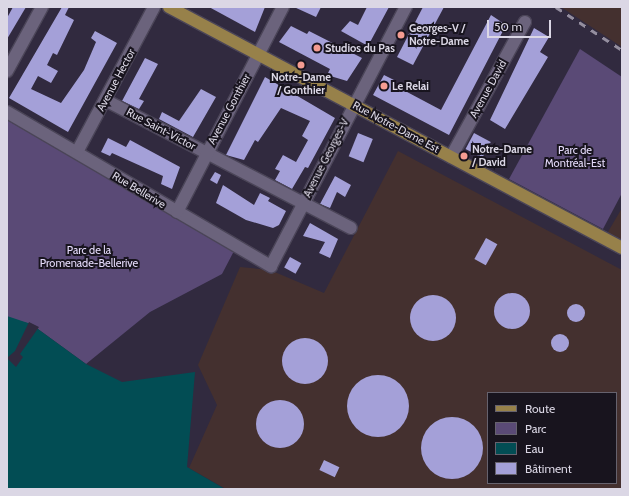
<!DOCTYPE html>
<meta charset="utf-8">
<style>
body{margin:0}
#map{position:relative;width:629px;height:496px;overflow:hidden;background:#312a3f;font-family:Cabin,sans-serif}
div>[style]{position:absolute}
[style*='--x']{left:calc(var(--x)*1px);top:calc(var(--y)*1px);width:calc(var(--w)*1px);rotate:calc(var(--a)*1deg)}
.industrial>*{inset:0;background:#44302f}
.green>*{inset:0;background:#5a4a76}
.water>*{inset:0;background:#024d54}
.pier>*{inset:0;background:#312a3f}
.building>*{inset:0;background:#a4a0d8;transform-origin:0 0}
.round{border-radius:50%}
.roads{filter:drop-shadow(1px 0 #4b4558) drop-shadow(-1px 0 #4b4558) drop-shadow(0 1px #4b4558) drop-shadow(0 -1px #4b4558)}
.minor>*{height:12px;margin:-6px;padding:0 6px;transform-origin:6px;border-radius:6px;background:#6b637c}
.major>*{height:12px;margin:-6px;padding:0 6px;transform-origin:6px;border-radius:6px;background:#97814a}
.rail>*{height:2.5px;margin-top:-1.25px;transform-origin:0;background:repeating-linear-gradient(90deg,#948e9f 0 7px,transparent 0 14px)}
.dots>*{width:11px;height:11px;translate:-50% -50%;box-sizing:border-box;border:2px solid #18141e;border-radius:50%}
span{translate:-50% -50%;white-space:nowrap;text-align:center;line-height:1.15;-webkit-text-stroke:4px #18141e;paint-order:stroke}
.poi-label{font-size:11px;color:#dbd7e5;font-weight:700}
.left{translate:0 -50%;text-align:left}
.street-label{font-size:11px;color:#dbd7e5}
.park-label{font-size:11px;color:#e5dbfb}
.frame{position:absolute;inset:0;border:8px solid #dbd7e5;pointer-events:none}
.legend{position:absolute;left:487px;top:392px;width:130px;height:92px;box-sizing:border-box;background:#18141e;border:1px solid #66626e;margin:0;padding:5px 7px;list-style:none;font-size:12px;color:#dbd7e5}
.legend li{display:flex;align-items:center;gap:8px;height:20px}
.legend b{width:20px;border:1px solid #66626e}
.scale{position:absolute;left:487px;top:20px;width:64px;height:18px;box-sizing:border-box;border:2px solid #dbd7e5;border-top:0;padding-left:5px;font-size:12px;line-height:14px;white-space:nowrap;color:#dbd7e5;-webkit-text-stroke:3px #18141e;paint-order:stroke}
</style>
<div id="map">
<div class="industrial">
<i style="clip-path:polygon(561px 7px,622px 7px,622px 47px)"></i>
<i style="clip-path:polygon(evenodd,398px 151px,622px 270px,622px 489px,226px 489px,189px 468px,217px 405px,198px 365px,240px 267px,270px 270px,324px 293px,398px 151px,488px 393px,616px 393px,616px 483px,488px 483px,488px 393px)"></i>
<i style="clip-path:polygon(622px 208px,622px 245px,605px 237px)"></i>
</div>
<div class="green">
<i style="clip-path:polygon(580px 49px,622px 77px,622px 193px,603px 229px,509px 179px)"></i>
<i style="clip-path:polygon(7px 115px,234px 251px,222px 274px,150px 312px,86px 364px,31px 324px,7px 318px)"></i>
</div>
<div class="water">
<i style="clip-path:polygon(7px 316px,31px 324px,86px 364px,122px 382px,195px 372px,187px 467px,225px 489px,7px 489px)"></i>
</div>
<div class="pier">
<i style="clip-path:polygon(29px 322px,39px 327px,20px 354px,23px 357px,16px 367px,7px 358px,15px 351px)"></i>
</div>
<div class="building">
<i style="clip-path:polygon(13px 7px,26px 7px,7px 39px,7px 18px)"></i>
<i style="clip-path:polygon(62px 7px,69px 7px,65px 15px,74px 20px,57px 55px,53px 53px,47px 65px,58px 71px,51px 83px,38px 76px,31px 89px,61px 103px,84px 70px,96px 42px,91px 38px,95px 31px,117px 43px,68px 132px,9px 98px)"></i>
<i style="clip-path:polygon(209px 7px,265px 7px,255px 32px)"></i>
<i style="clip-path:polygon(294px 7px,321px 7px,316px 17px)"></i>
<i style="clip-path:polygon(367px 7px,389px 7px,368px 46px,341px 31px,350px 21px,358px 25px)"></i>
<i style="clip-path:polygon(423px 7px,444px 7px,413px 65px,397px 57px)"></i>
<i style="clip-path:polygon(491px 15px,506px 25px,449px 135px,373px 95px,384px 75px,394px 80px,392px 84px,441px 110px)"></i>
<i style="clip-path:polygon(291px 26px,307px 34px,309px 31px,362px 58px,347px 81px,327px 75px,330px 69px,279px 42px)"></i>
<i style="clip-path:polygon(534px 28px,549px 37px,540px 52px,548px 57px,505px 129px,490px 120px)"></i>
<i style="clip-path:polygon(145px 58px,158px 64px,139px 99px,144px 101px,139px 109px,122px 101px)"></i>
<i style="clip-path:polygon(265px 77px,335px 118px,308px 168px,305px 167px,292px 189px,275px 180px,280px 171px,275px 169px,283px 155px,296px 162px,308px 140px,302px 136px,310px 121px,281px 108px,258px 142px,255px 140px,244px 160px,226px 155px)"></i>
<i style="clip-path:polygon(201px 89px,216px 97px,193px 137px,159px 119px,162px 112px,179px 121px)"></i>
<i style="left:358px;top:133px;width:16px;height:25px;rotate:22deg"></i>
<i style="left:474px;top:133px;width:19px;height:18px;rotate:28deg"></i>
<i style="clip-path:polygon(108px 138px,126px 147px,130px 140px,180px 167px,172px 189px,161px 184px,163px 176px,112px 153px,110px 156px,101px 152px)"></i>
<i style="clip-path:polygon(215px 172px,221px 175px,217px 184px,210px 180px)"></i>
<i style="clip-path:polygon(335px 176px,351px 185px,345px 197px,337px 192px,330px 208px,320px 204px)"></i>
<i style="clip-path:polygon(223px 185px,254px 205px,260px 193px,270px 198px,268px 201px,286px 211px,279px 225px,273px 228px,246px 220px,216px 203px)"></i>
<i style="clip-path:polygon(310px 223px,338px 239px,330px 258px,319px 253px,325px 242px,303px 236px)"></i>
<i style="left:486px;top:238px;width:13px;height:24px;rotate:29deg"></i>
<i style="left:290px;top:257px;width:13px;height:12px;rotate:29deg"></i>
<i class="round" style="left:494px;top:293px;width:36px;height:36px"></i>
<i class="round" style="left:410px;top:295px;width:46px;height:46px"></i>
<i class="round" style="left:567px;top:304px;width:18px;height:18px"></i>
<i class="round" style="left:551px;top:334px;width:18px;height:18px"></i>
<i class="round" style="left:282px;top:338px;width:46px;height:46px"></i>
<i class="round" style="left:347px;top:375px;width:62px;height:62px"></i>
<i class="round" style="left:256px;top:400px;width:48px;height:48px"></i>
<i class="round" style="left:421px;top:417px;width:62px;height:62px"></i>
<i style="left:324px;top:460px;width:17px;height:11px;rotate:25deg"></i>
</div>
<div class="roads">
<div class="minor">
<i style="--x:7;--y:71;--w:73;--a:-61.3"></i>
<i style="--x:105;--y:100;--w:277;--a:27.5"></i>
<i style="--x:7;--y:112;--w:306;--a:30.3"></i>
<i style="--x:271;--y:266;--w:292;--a:-62.5"></i>
<i style="--x:77;--y:152;--w:164;--a:-62"></i>
<i style="--x:451;--y:157;--w:154;--a:-61.3"></i>
<i style="--x:177;--y:212;--w:231;--a:-62.7"></i>
</div>
<div class="major">
<i style="--x:169;--y:7;--w:513;--a:28.01"></i>
</div>
</div>
<div class="rail">
<i style="--x:556;--y:7;--w:79;--a:33.1"></i>
</div>
<div class="dots">
<i style="left:401px;top:35px;background:#f59c91"></i>
<i style="left:317px;top:48px;background:#f59c91"></i>
<i style="left:301px;top:65px;background:#f59c91"></i>
<i style="left:384px;top:86px;background:#f59c91"></i>
<i style="left:464px;top:156px;background:#f59c91"></i>
</div>
<div class="poi-label">
<span class="left" style="left:409px;top:35px">Georges-V /<br>Notre-Dame</span>
<span class="left" style="left:325px;top:48px">Studios du Pas</span>
<span style="left:301px;top:84px">Notre-Dame<br>/ Gonthier</span>
<span class="left" style="left:392px;top:86px">Le Relai</span>
<span class="left" style="left:472px;top:156px">Notre-Dame<br>/ David</span>
</div>
<div class="street-label">
<span style="left:116px;top:80px;rotate:-62deg">Avenue Hector</span>
<span style="left:488px;top:89px;rotate:-61deg">Avenue David</span>
<span style="left:229px;top:109px;rotate:-62deg">Avenue Gonthier</span>
<span style="left:396px;top:127px;rotate:28deg">Rue Notre-Dame Est</span>
<span style="left:161px;top:129px;rotate:28deg">Rue Saint-Victor</span>
<span style="left:326px;top:158px;rotate:-63deg">Avenue Georges-V</span>
<span style="left:139px;top:190px;rotate:31deg">Rue Bellerive</span>
</div>
<div class="park-label">
<span style="left:575px;top:157px">Parc de<br>Montréal-Est</span>
<span style="left:89px;top:257px">Parc de la<br>Promenade-Bellerive</span>
</div>
<div class="frame"></div>
<ul class="legend">
<li><b style="height:5px;background:#97814a"></b>Route</li>
<li><b style="height:11px;background:#5a4a76"></b>Parc</li>
<li><b style="height:11px;background:#024d54"></b>Eau</li>
<li><b style="height:11px;background:#a4a0d8"></b>Bâtiment</li>
</ul>
<div class="scale">50 m</div>
</div>
